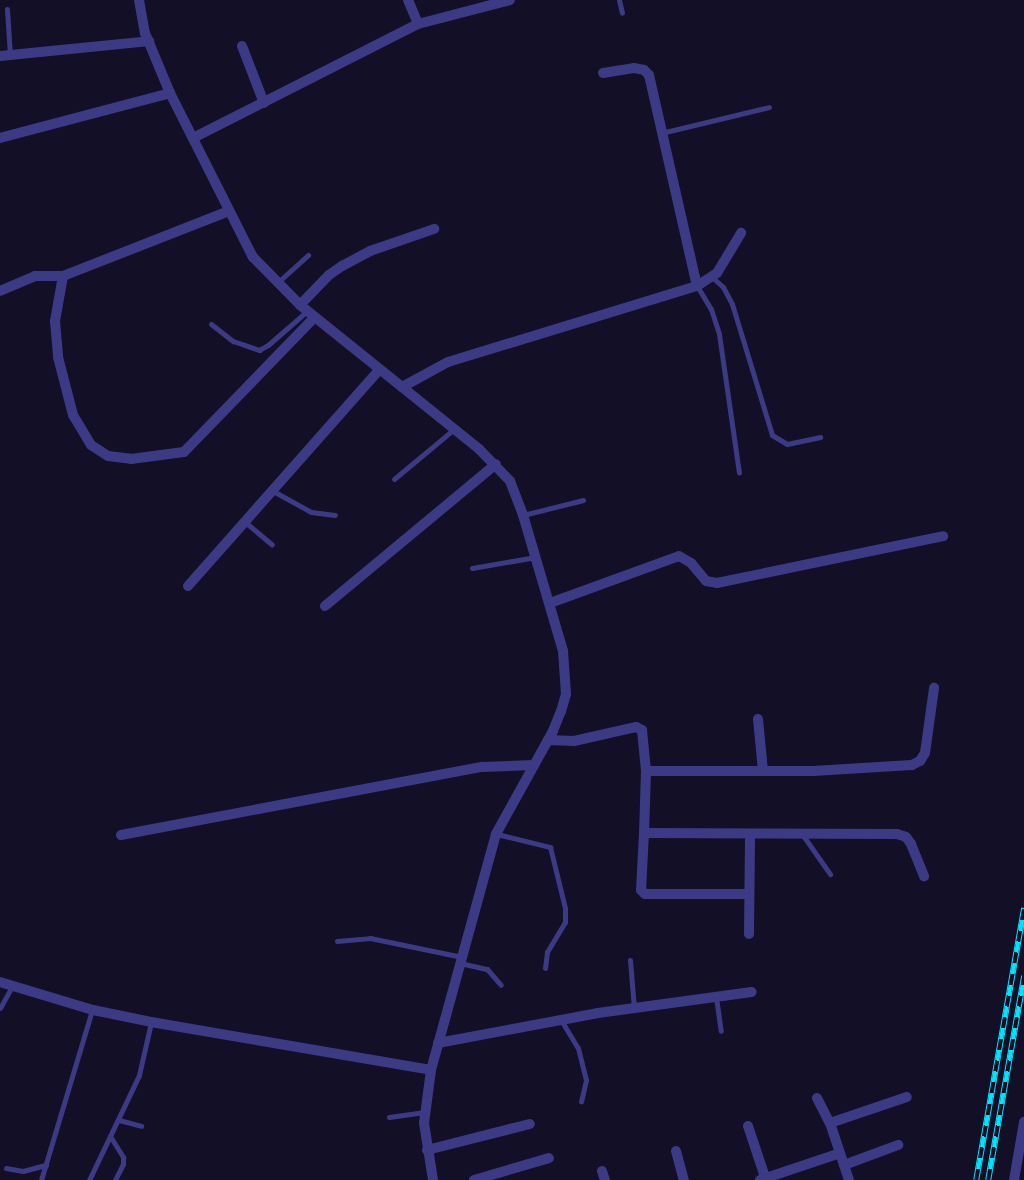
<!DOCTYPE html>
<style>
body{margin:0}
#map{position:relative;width:1024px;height:1180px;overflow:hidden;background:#130f26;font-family:"Work Sans",sans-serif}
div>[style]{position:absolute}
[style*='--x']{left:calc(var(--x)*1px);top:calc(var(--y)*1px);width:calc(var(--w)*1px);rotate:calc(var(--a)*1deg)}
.lane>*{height:5px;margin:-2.5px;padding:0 2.5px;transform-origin:2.5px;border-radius:2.5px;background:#3d3a85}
.street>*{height:10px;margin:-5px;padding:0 5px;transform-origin:5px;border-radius:5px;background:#3d3a85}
.rail>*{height:5.5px;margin-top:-2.75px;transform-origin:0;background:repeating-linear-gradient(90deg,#130f26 0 11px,#00e5ff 0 22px);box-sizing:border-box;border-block:1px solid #00e5ff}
span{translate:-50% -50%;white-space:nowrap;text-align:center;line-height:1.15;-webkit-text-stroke:4px #130f26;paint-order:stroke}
</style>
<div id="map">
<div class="lane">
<i style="--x:619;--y:0;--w:13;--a:77"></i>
<i style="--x:7;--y:9;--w:46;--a:86.3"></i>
<i style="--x:661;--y:133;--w:111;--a:-13.5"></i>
<i style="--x:712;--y:277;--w:15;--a:42"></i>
<i style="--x:723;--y:287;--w:19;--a:62"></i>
<i style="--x:732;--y:304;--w:137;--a:73"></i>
<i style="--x:772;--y:435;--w:17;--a:31"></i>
<i style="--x:787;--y:444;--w:34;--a:-12"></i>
<i style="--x:277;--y:283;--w:42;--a:-42.1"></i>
<i style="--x:697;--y:286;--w:27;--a:59"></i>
<i style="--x:711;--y:309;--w:26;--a:72"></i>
<i style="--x:719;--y:334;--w:140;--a:81.8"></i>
<i style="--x:211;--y:324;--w:28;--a:38"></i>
<i style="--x:233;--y:341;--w:28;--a:19"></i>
<i style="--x:259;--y:350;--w:10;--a:-29"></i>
<i style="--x:268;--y:345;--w:52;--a:-41.1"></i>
<i style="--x:394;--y:479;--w:78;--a:-39.8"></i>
<i style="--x:273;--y:491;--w:43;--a:28.9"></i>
<i style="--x:311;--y:512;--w:24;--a:7"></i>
<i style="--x:523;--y:515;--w:62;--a:-14"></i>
<i style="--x:245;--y:522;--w:35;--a:40"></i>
<i style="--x:472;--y:568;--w:65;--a:-9.8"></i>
<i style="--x:497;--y:834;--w:55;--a:13.8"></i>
<i style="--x:550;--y:847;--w:63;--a:76.2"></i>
<i style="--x:565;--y:908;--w:14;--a:90"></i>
<i style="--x:565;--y:922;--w:35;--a:121"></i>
<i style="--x:547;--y:952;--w:16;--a:97"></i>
<i style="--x:802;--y:834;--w:49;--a:55"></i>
<i style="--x:337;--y:941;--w:33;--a:-5"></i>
<i style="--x:370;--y:938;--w:94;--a:11.7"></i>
<i style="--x:630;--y:960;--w:49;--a:85.3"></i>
<i style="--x:460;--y:963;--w:28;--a:13"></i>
<i style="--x:487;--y:969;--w:21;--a:49"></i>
<i style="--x:716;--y:997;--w:34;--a:82"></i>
<i style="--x:0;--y:1008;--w:25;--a:-61"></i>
<i style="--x:561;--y:1020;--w:33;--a:59"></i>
<i style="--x:578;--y:1048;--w:33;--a:76"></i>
<i style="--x:586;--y:1080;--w:22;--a:103"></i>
<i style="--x:389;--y:1117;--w:36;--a:-8"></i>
<i style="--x:119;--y:1120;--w:23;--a:15"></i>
<i style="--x:110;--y:1136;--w:25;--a:58"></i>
<i style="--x:123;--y:1157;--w:7;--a:90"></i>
<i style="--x:123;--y:1164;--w:18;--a:117"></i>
<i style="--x:6;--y:1168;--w:17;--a:10"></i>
<i style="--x:23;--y:1171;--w:24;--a:-15"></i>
<i style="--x:41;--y:1180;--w:177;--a:-73.3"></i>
<i style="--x:89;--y:1180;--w:116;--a:-64.5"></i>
<i style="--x:139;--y:1075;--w:54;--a:-77.2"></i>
</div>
<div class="street">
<i style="--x:139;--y:0;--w:34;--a:80"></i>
<i style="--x:145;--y:33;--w:65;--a:67.4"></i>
<i style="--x:170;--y:93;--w:184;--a:63.2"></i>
<i style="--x:253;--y:257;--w:67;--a:45.6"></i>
<i style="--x:300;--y:305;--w:230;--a:38.8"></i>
<i style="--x:479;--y:449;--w:45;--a:45.9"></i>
<i style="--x:510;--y:481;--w:36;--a:69"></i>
<i style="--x:523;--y:515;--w:142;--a:73.6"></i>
<i style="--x:563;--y:651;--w:43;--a:86"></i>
<i style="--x:566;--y:694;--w:18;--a:106"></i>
<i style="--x:561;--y:711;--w:22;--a:112"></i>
<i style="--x:553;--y:731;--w:118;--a:119"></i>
<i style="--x:496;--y:834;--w:245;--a:105.4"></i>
<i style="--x:431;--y:1070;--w:53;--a:97.5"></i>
<i style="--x:424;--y:1123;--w:58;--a:81"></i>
<i style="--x:408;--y:0;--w:26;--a:67"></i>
<i style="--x:242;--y:46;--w:61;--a:68.9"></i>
<i style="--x:0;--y:56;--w:150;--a:-5.7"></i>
<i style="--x:603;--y:73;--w:31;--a:-9"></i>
<i style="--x:634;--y:68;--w:10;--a:11"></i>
<i style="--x:644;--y:70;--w:7;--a:45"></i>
<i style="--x:649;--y:75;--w:216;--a:77.2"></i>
<i style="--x:0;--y:138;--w:176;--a:-14.8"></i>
<i style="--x:193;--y:138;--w:252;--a:-26.9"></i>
<i style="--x:418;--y:24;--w:95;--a:-14.6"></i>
<i style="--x:229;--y:211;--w:178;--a:158.6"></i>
<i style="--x:63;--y:276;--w:46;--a:100.1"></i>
<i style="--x:55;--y:321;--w:36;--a:85"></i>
<i style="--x:58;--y:357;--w:60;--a:75.5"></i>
<i style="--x:73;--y:415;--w:35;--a:59"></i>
<i style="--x:91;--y:445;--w:20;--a:33"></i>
<i style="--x:108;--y:456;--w:23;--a:7"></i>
<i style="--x:131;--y:459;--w:53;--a:-7.5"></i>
<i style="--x:184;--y:452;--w:188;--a:-45.9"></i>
<i style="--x:0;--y:291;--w:38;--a:-23"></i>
<i style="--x:35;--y:276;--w:28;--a:0"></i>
<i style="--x:300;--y:305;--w:42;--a:-46"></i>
<i style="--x:329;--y:275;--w:16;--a:-35"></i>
<i style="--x:342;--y:266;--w:32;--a:-28"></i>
<i style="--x:370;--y:251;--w:68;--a:-19"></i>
<i style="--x:402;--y:387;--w:52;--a:-28.5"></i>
<i style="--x:448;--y:362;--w:260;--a:-17"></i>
<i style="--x:697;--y:286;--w:24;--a:-33"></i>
<i style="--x:717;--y:273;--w:47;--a:-59"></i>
<i style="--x:188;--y:586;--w:288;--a:-48.5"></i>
<i style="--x:550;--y:603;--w:137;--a:-20"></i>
<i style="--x:679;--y:556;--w:14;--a:30"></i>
<i style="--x:691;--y:563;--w:23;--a:50"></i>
<i style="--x:706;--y:581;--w:11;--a:10"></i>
<i style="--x:717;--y:583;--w:231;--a:-11.7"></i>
<i style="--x:325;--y:606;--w:222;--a:-39.7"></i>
<i style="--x:758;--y:719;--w:52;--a:84.5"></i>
<i style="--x:548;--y:740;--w:26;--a:2"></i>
<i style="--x:574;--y:741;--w:64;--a:-12.7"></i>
<i style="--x:636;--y:727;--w:7;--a:27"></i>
<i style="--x:642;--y:730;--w:41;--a:84.4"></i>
<i style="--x:646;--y:771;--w:62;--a:91.8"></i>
<i style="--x:644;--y:833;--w:253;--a:0.2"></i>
<i style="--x:897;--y:834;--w:9;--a:18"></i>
<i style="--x:906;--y:837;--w:9;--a:54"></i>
<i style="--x:911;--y:844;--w:35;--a:68"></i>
<i style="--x:646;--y:771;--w:167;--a:0"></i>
<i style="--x:813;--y:771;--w:99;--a:-3.5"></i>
<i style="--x:912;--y:765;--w:9;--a:-27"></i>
<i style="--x:920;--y:761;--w:9;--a:-58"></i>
<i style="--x:925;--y:753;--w:66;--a:-82.1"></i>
<i style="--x:644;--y:833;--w:57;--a:93"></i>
<i style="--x:641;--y:890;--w:6;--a:45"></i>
<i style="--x:645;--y:894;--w:104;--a:0"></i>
<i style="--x:121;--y:835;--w:367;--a:-10.7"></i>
<i style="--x:482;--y:767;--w:52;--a:-2.2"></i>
<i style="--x:749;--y:934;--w:100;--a:-89.4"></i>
<i style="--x:0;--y:982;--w:97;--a:16.8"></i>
<i style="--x:93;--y:1010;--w:59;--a:11.7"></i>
<i style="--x:151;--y:1022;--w:284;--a:9.7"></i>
<i style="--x:438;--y:1043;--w:163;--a:-10.6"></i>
<i style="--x:598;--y:1013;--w:155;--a:-7.8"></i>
<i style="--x:817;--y:1098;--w:28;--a:63"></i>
<i style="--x:748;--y:1126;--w:57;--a:71.6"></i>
<i style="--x:427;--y:1150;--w:106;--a:-14.2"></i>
<i style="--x:676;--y:1151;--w:30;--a:75"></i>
<i style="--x:844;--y:1165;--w:58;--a:-20.3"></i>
<i style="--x:602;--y:1171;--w:9;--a:72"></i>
<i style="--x:474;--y:1180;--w:78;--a:-16.3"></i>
<i style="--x:760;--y:1180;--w:84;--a:-18.6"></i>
<i style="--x:849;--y:1180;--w:60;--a:-108.4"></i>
<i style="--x:830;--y:1123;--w:81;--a:-18.7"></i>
<i style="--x:1014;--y:1180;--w:59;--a:-80.2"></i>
</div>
<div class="rail">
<i style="--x:976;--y:1180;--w:276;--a:-80"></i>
<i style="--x:988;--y:1180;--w:207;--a:-80"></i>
</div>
</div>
